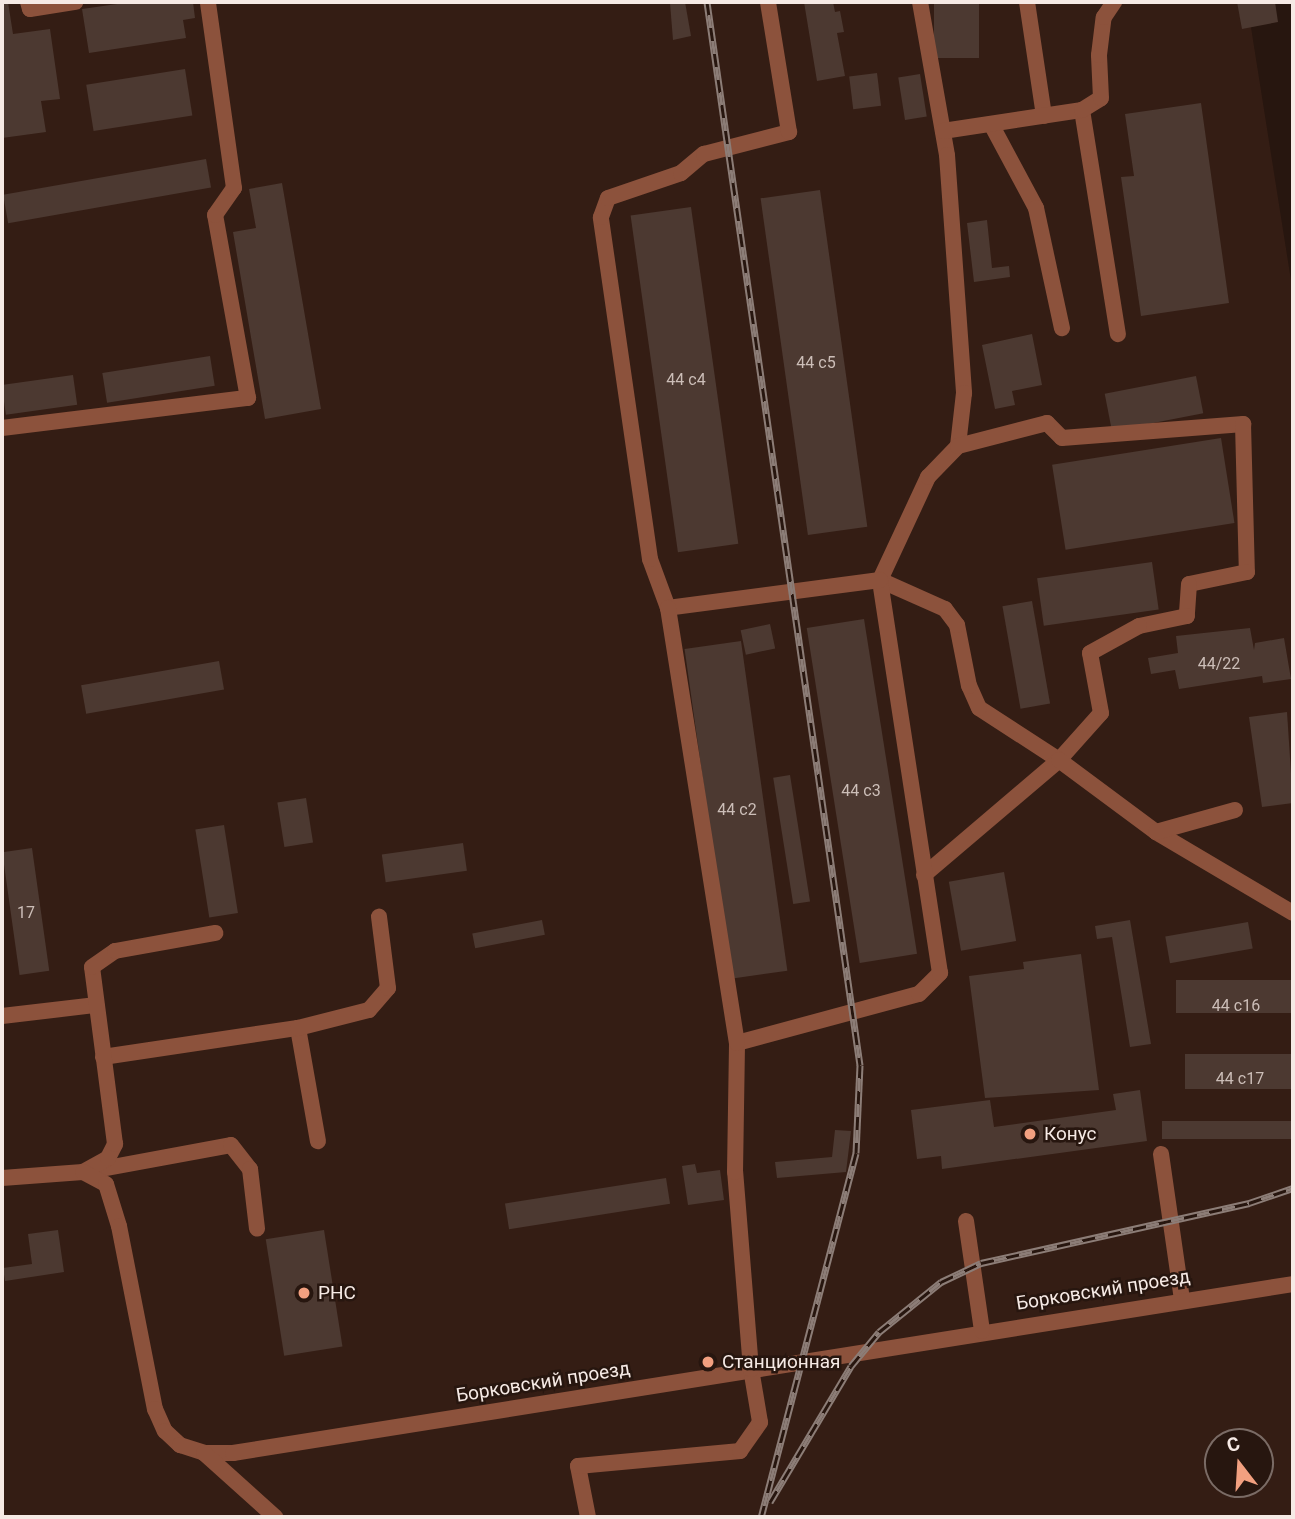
<!DOCTYPE html>
<meta charset="utf-8">
<style>
body{margin:0}
#map{position:relative;width:1295px;height:1519px;overflow:hidden;background:#27160f;font-family:Roboto,sans-serif}
div>[style]{position:absolute}
[style*='--x']{left:calc(var(--x)*1px);top:calc(var(--y)*1px);width:calc(var(--w)*1px);rotate:calc(var(--a)*1deg)}
.built>*{inset:0;background:#341d14}
.building>*{inset:0;background:#4c3931;transform-origin:0 0}
.minor>*{height:16px;margin:-8px;padding:0 8px;transform-origin:8px;border-radius:8px;background:#8c523c}
.rail>*{height:7px;margin-top:-3.5px;transform-origin:0;background:repeating-linear-gradient(90deg,#27160f 0 13px,#8c7d77 0 26px);box-sizing:border-box;border-block:2px solid #8c7d77}
.dots>*{width:19px;height:19px;translate:-50% -50%;box-sizing:border-box;border:4px solid #27160f;border-radius:50%}
span{translate:-50% -50%;white-space:nowrap;text-align:center;line-height:1.15;-webkit-text-stroke:5px #27160f;paint-order:stroke}
.number-label{font-size:16px;color:#ccbeb8}
.number-label span{-webkit-text-stroke-width:0}
.poi-label{font-size:19px;color:#f6eae5}
.left{translate:0 -50%;text-align:left}
.street-label{font-size:19px;color:#f6eae5}
.frame{position:absolute;inset:0;border:4px solid #f6eae5;pointer-events:none}
.north{position:absolute;left:1204px;top:1428px;width:70px;height:70px;box-sizing:border-box;background:#27160f;border:2px solid #7a6b65;border-radius:50%;rotate:343deg;font-size:19px;font-weight:700;line-height:28px;text-align:center;color:#f6eae5}
.north::after{content:'';display:block;margin:auto;width:24px;height:32px;background:#f2a080;clip-path:polygon(50% 0,100% 100%,50% 72%,0 100%)}
</style>
<div id="map">
<div class="built">
<i style="clip-path:polygon(evenodd,2px 2px,1247px 2px,1293px 293px,1293px 1517px,2px 1517px,2px 2px,1218px 1442px,1260px 1442px,1260px 1484px,1218px 1484px,1218px 1442px)"></i>
</div>
<div class="building">
<i style="clip-path:polygon(2px 2px,8px 2px,13px 34px,50px 29px,60px 99px,41px 101px,46px 132px,2px 138px)"></i>
<i style="clip-path:polygon(131px 2px,193px 2px,195px 18px,183px 20px,186px 38px,89px 53px,82px 9px)"></i>
<i style="clip-path:polygon(685px 2px,691px 36px,673px 40px,670px 3px)"></i>
<i style="clip-path:polygon(804px 2px,833px 2px,835px 12px,840px 11px,844px 32px,837px 33px,845px 76px,817px 81px)"></i>
<i style="left:934px;top:2px;width:45px;height:56px"></i>
<i style="clip-path:polygon(1237px 2px,1275px 2px,1278px 22px,1242px 29px)"></i>
<i style="left:185px;top:69px;width:47px;height:100px;rotate:81deg"></i>
<i style="left:877px;top:73px;width:33px;height:28px;rotate:83deg"></i>
<i style="left:920px;top:74px;width:43px;height:22px;rotate:81deg"></i>
<i style="clip-path:polygon(1201px 103px,1229px 303px,1141px 316px,1121px 177px,1134px 176px,1125px 114px)"></i>
<i style="left:206px;top:159px;width:29px;height:206px;rotate:80deg"></i>
<i style="clip-path:polygon(282px 183px,321px 409px,265px 419px,233px 232px,256px 228px,249px 189px)"></i>
<i style="left:820px;top:190px;width:340px;height:60px;rotate:82deg"></i>
<i style="left:691px;top:207px;width:340px;height:61px;rotate:82deg"></i>
<i style="clip-path:polygon(987px 220px,992px 268px,1009px 266px,1010px 277px,974px 282px,967px 223px)"></i>
<i style="clip-path:polygon(1032px 334px,1042px 385px,1012px 391px,1015px 405px,995px 409px,982px 345px)"></i>
<i style="left:210px;top:356px;width:30px;height:109px;rotate:81deg"></i>
<i style="left:73px;top:375px;width:30px;height:72px;rotate:82deg"></i>
<i style="left:1196px;top:376px;width:38px;height:93px;rotate:79deg"></i>
<i style="left:1221px;top:438px;width:86px;height:171px;rotate:81deg"></i>
<i style="left:1152px;top:562px;width:48px;height:116px;rotate:82deg"></i>
<i style="left:1032px;top:601px;width:104px;height:30px;rotate:80deg"></i>
<i style="left:864px;top:619px;width:339px;height:58px;rotate:81deg"></i>
<i style="left:770px;top:624px;width:25px;height:30px;rotate:78deg"></i>
<i style="clip-path:polygon(1250px 628px,1254px 650px,1255px 643px,1284px 638px,1291px 679px,1263px 683px,1262px 676px,1179px 689px,1175px 670px,1151px 674px,1148px 658px,1178px 653px,1176px 636px)"></i>
<i style="left:741px;top:641px;width:333px;height:57px;rotate:82deg"></i>
<i style="left:219px;top:661px;width:29px;height:140px;rotate:80deg"></i>
<i style="clip-path:polygon(1287px 712px,1293px 803px,1262px 807px,1249px 717px)"></i>
<i style="left:790px;top:775px;width:128px;height:17px;rotate:81deg"></i>
<i style="left:306px;top:798px;width:45px;height:29px;rotate:81deg"></i>
<i style="left:224px;top:825px;width:89px;height:29px;rotate:81deg"></i>
<i style="left:463px;top:843px;width:28px;height:82px;rotate:82deg"></i>
<i style="left:32px;top:848px;width:124px;height:30px;rotate:82deg"></i>
<i style="left:1004px;top:872px;width:70px;height:56px;rotate:80deg"></i>
<i style="left:542px;top:920px;width:15px;height:71px;rotate:79deg"></i>
<i style="clip-path:polygon(1130px 920px,1151px 1044px,1130px 1047px,1112px 937px,1097px 939px,1095px 926px)"></i>
<i style="left:1248px;top:922px;width:27px;height:84px;rotate:80deg"></i>
<i style="clip-path:polygon(1081px 954px,1099px 1090px,985px 1098px,969px 976px,1024px 969px,1023px 962px)"></i>
<i style="left:1293px;top:980px;width:33px;height:117px;rotate:90deg"></i>
<i style="left:1293px;top:1054px;width:35px;height:108px;rotate:90deg"></i>
<i style="clip-path:polygon(1140px 1090px,1147px 1141px,942px 1169px,941px 1156px,917px 1159px,911px 1110px,990px 1100px,994px 1127px,1116px 1110px,1113px 1094px)"></i>
<i style="left:1293px;top:1121px;width:18px;height:131px;rotate:90deg"></i>
<i style="clip-path:polygon(835px 1130px,851px 1131px,846px 1172px,777px 1178px,775px 1162px,832px 1157px)"></i>
<i style="clip-path:polygon(695px 1164px,697px 1173px,720px 1170px,724px 1200px,688px 1205px,682px 1166px)"></i>
<i style="left:666px;top:1178px;width:26px;height:163px;rotate:81deg"></i>
<i style="clip-path:polygon(58px 1230px,64px 1272px,5px 1281px,3px 1268px,32px 1264px,28px 1234px)"></i>
<i style="left:324px;top:1230px;width:118px;height:59px;rotate:81deg"></i>
</div>
<div class="minor">
<i style="--x:28;--y:2;--w:7;--a:74"></i>
<i style="--x:30;--y:9;--w:46;--a:-8.8"></i>
<i style="--x:920;--y:2;--w:155;--a:80"></i>
<i style="--x:947;--y:155;--w:239;--a:85.9"></i>
<i style="--x:964;--y:393;--w:53;--a:96.5"></i>
<i style="--x:1027;--y:2;--w:115;--a:81.5"></i>
<i style="--x:1082;--y:110;--w:227;--a:80.9"></i>
<i style="--x:991;--y:124;--w:95;--a:61.8"></i>
<i style="--x:1036;--y:208;--w:123;--a:77.8"></i>
<i style="--x:943;--y:131;--w:141;--a:-8.6"></i>
<i style="--x:1082;--y:110;--w:22;--a:-32"></i>
<i style="--x:1101;--y:98;--w:43;--a:-92.7"></i>
<i style="--x:1099;--y:55;--w:38;--a:-83"></i>
<i style="--x:1104;--y:17;--w:18;--a:-56"></i>
<i style="--x:1047;--y:423;--w:21;--a:45"></i>
<i style="--x:1062;--y:438;--w:182;--a:-4.4"></i>
<i style="--x:1243;--y:424;--w:148;--a:88.5"></i>
<i style="--x:1247;--y:572;--w:59;--a:168.3"></i>
<i style="--x:1189;--y:584;--w:32;--a:94"></i>
<i style="--x:1187;--y:616;--w:49;--a:168.2"></i>
<i style="--x:1139;--y:626;--w:56;--a:151.1"></i>
<i style="--x:1090;--y:653;--w:61;--a:79.6"></i>
<i style="--x:1101;--y:713;--w:63;--a:131.8"></i>
<i style="--x:1059;--y:760;--w:95;--a:-147"></i>
<i style="--x:979;--y:708;--w:24;--a:-114"></i>
<i style="--x:969;--y:686;--w:62;--a:-101.1"></i>
<i style="--x:957;--y:625;--w:20;--a:-127"></i>
<i style="--x:945;--y:609;--w:71;--a:-156"></i>
<i style="--x:880;--y:580;--w:114;--a:-65"></i>
<i style="--x:928;--y:477;--w:43;--a:-45.9"></i>
<i style="--x:958;--y:446;--w:92;--a:-14.5"></i>
<i style="--x:2;--y:428;--w:248;--a:-7"></i>
<i style="--x:248;--y:398;--w:186;--a:-100.2"></i>
<i style="--x:215;--y:215;--w:33;--a:-55"></i>
<i style="--x:234;--y:188;--w:188;--a:-98"></i>
<i style="--x:668;--y:608;--w:52;--a:-110.2"></i>
<i style="--x:650;--y:559;--w:345;--a:-98.2"></i>
<i style="--x:601;--y:217;--w:20;--a:-70"></i>
<i style="--x:608;--y:198;--w:77;--a:-18.9"></i>
<i style="--x:681;--y:173;--w:30;--a:-40"></i>
<i style="--x:704;--y:154;--w:88;--a:-14.5"></i>
<i style="--x:789;--y:132;--w:132;--a:-99.2"></i>
<i style="--x:1156;--y:832;--w:159;--a:30.6"></i>
<i style="--x:924;--y:875;--w:177;--a:-40.4"></i>
<i style="--x:1059;--y:760;--w:121;--a:36.6"></i>
<i style="--x:1156;--y:832;--w:82;--a:-15.6"></i>
<i style="--x:2;--y:1016;--w:95;--a:-6.7"></i>
<i style="--x:298;--y:1028;--w:115;--a:80"></i>
<i style="--x:103;--y:1057;--w:197;--a:-8.5"></i>
<i style="--x:298;--y:1028;--w:73;--a:-14.2"></i>
<i style="--x:369;--y:1010;--w:29;--a:-49"></i>
<i style="--x:388;--y:988;--w:72;--a:-97.2"></i>
<i style="--x:1161;--y:1154;--w:147;--a:81.8"></i>
<i style="--x:96;--y:1170;--w:137;--a:-10.5"></i>
<i style="--x:231;--y:1145;--w:31;--a:52"></i>
<i style="--x:250;--y:1169;--w:60;--a:83.3"></i>
<i style="--x:83;--y:1172;--w:29;--a:-29"></i>
<i style="--x:108;--y:1158;--w:16;--a:-63"></i>
<i style="--x:115;--y:1144;--w:178;--a:-97.4"></i>
<i style="--x:92;--y:967;--w:28;--a:-35"></i>
<i style="--x:115;--y:951;--w:102;--a:-10.2"></i>
<i style="--x:2;--y:1178;--w:81;--a:-4.2"></i>
<i style="--x:83;--y:1172;--w:26;--a:28"></i>
<i style="--x:106;--y:1184;--w:44;--a:72.8"></i>
<i style="--x:119;--y:1226;--w:187;--a:78.9"></i>
<i style="--x:155;--y:1409;--w:24;--a:66"></i>
<i style="--x:165;--y:1431;--w:21;--a:43"></i>
<i style="--x:180;--y:1445;--w:25;--a:18"></i>
<i style="--x:204;--y:1453;--w:29;--a:0"></i>
<i style="--x:233;--y:1453;--w:1073;--a:-9.06"></i>
<i style="--x:966;--y:1221;--w:111;--a:81.7"></i>
<i style="--x:204;--y:1453;--w:96;--a:42"></i>
<i style="--x:588;--y:1517;--w:52;--a:-101.1"></i>
<i style="--x:578;--y:1466;--w:163;--a:-5.3"></i>
<i style="--x:740;--y:1451;--w:35;--a:-55"></i>
<i style="--x:760;--y:1422;--w:54;--a:-99.6"></i>
<i style="--x:751;--y:1369;--w:198;--a:-94.6"></i>
<i style="--x:735;--y:1172;--w:129;--a:-89.1"></i>
<i style="--x:737;--y:1043;--w:188;--a:-15.1"></i>
<i style="--x:919;--y:994;--w:30;--a:-45"></i>
<i style="--x:940;--y:973;--w:398;--a:-98.7"></i>
<i style="--x:880;--y:580;--w:214;--a:172.5"></i>
<i style="--x:668;--y:608;--w:440;--a:81"></i>
</div>
<div class="rail">
<i style="--x:707;--y:2;--w:1074;--a:81.81"></i>
<i style="--x:860;--y:1065;--w:88;--a:92.6"></i>
<i style="--x:856;--y:1153;--w:376;--a:104.6"></i>
<i style="--x:770;--y:1502;--w:158;--a:-59.2"></i>
<i style="--x:851;--y:1366;--w:44;--a:-50.5"></i>
<i style="--x:879;--y:1332;--w:80;--a:-38.9"></i>
<i style="--x:941;--y:1282;--w:44;--a:-25.4"></i>
<i style="--x:981;--y:1263;--w:275;--a:-12.6"></i>
<i style="--x:1249;--y:1203;--w:46;--a:-18.8"></i>
</div>
<div class="dots">
<i style="left:1030px;top:1134px;background:#f2a080"></i>
<i style="left:304px;top:1293px;background:#f2a080"></i>
<i style="left:708px;top:1362px;background:#f2a080"></i>
</div>
<div class="number-label">
<span style="left:816px;top:363px">44 с5</span>
<span style="left:686px;top:380px">44 с4</span>
<span style="left:1219px;top:664px">44/22</span>
<span style="left:861px;top:791px">44 с3</span>
<span style="left:737px;top:810px">44 с2</span>
<span style="left:26px;top:913px">17</span>
<span style="left:1236px;top:1006px">44 с16</span>
<span style="left:1240px;top:1079px">44 с17</span>
</div>
<div class="poi-label">
<span class="left" style="left:1044px;top:1134px">Конус</span>
<span class="left" style="left:318px;top:1293px">РНС</span>
<span class="left" style="left:722px;top:1362px">Станционная</span>
</div>
<div class="street-label">
<span style="left:1103px;top:1290px;rotate:-9deg">Борковский проезд</span>
<span style="left:543px;top:1382px;rotate:-9deg">Борковский проезд</span>
</div>
<div class="frame"></div>
<div class="north">С</div>
</div>
